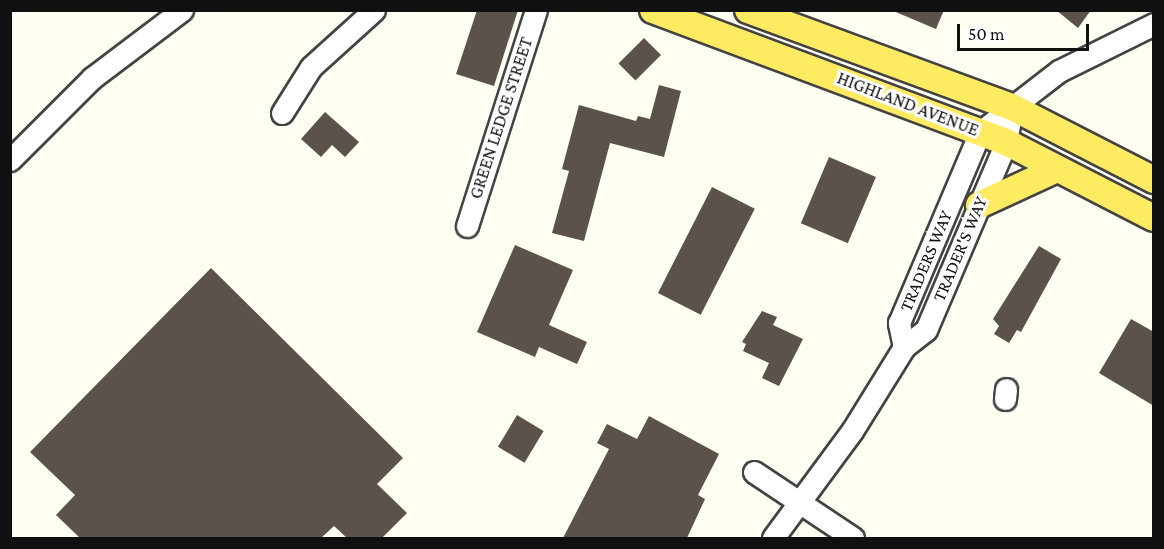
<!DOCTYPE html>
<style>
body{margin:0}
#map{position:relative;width:1164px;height:549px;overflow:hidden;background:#fffef2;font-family:"Crimson Pro",serif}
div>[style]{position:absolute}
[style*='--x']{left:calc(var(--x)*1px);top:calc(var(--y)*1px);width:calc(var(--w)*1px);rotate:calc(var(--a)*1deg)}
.building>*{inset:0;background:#5a524b;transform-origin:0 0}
.roads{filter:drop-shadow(2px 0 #434343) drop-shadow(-2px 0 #434343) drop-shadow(0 2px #434343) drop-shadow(0 -2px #434343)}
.minor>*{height:21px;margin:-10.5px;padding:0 10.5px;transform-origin:10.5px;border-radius:10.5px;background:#fff}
.major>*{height:26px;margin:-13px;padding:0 13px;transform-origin:13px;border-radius:13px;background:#ffeb62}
span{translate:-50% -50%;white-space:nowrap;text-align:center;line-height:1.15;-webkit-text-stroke:6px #fff;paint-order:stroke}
.street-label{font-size:18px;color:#101010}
.frame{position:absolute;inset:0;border:12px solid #101010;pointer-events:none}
.scale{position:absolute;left:957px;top:24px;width:132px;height:27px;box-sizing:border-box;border:3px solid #101010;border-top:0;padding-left:8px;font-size:18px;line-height:21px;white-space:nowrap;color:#101010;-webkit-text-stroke:4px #fff;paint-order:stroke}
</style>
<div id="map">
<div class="building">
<i style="clip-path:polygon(477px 10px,518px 10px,494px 86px,456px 74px)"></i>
<i style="clip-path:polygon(891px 10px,944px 10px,936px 29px)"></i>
<i style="clip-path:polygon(1056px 10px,1091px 10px,1078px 28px)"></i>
<i style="left:644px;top:38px;width:24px;height:36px;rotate:45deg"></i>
<i style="clip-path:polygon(659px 85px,681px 91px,664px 157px,610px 143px,584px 241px,552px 233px,569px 171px,562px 169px,579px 105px,636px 121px,638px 116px,650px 119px)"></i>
<i style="clip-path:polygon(325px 112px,359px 142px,345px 157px,332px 145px,321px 157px,301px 139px)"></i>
<i style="left:829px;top:157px;width:51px;height:72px;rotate:23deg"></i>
<i style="left:712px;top:187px;width:48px;height:119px;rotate:27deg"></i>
<i style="clip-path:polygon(515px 245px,573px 270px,549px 325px,587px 342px,577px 364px,539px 347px,535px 357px,477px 332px)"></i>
<i style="clip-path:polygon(1039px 246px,1061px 259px,1021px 332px,1017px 330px,1009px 343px,994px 334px,999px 326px,993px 319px)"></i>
<i style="clip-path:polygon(211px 268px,403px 458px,377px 484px,407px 513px,382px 538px,347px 538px,334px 526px,321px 538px,80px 538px,56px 515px,75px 495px,30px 452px)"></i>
<i style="clip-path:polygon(762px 311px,777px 317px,773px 325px,803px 339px,779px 386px,762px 378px,769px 363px,743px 351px,746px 344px,742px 342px)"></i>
<i style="clip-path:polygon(1131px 319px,1154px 332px,1154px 406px,1099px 373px)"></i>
<i style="left:517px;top:415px;width:31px;height:37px;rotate:31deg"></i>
<i style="clip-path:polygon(649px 416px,719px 454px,698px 495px,705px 499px,687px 538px,563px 538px,609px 449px,597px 443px,607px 424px,637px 439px)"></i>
</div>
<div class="roads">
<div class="minor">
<i style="--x:282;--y:113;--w:54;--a:-57.8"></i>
<i style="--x:311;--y:67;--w:85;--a:-42.1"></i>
<i style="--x:10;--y:160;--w:116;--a:-45"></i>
<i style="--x:92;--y:78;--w:113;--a:-37.1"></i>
<i style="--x:467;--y:226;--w:227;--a:-72.3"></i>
<i style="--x:904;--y:347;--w:25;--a:-102"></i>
<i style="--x:899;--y:323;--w:207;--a:-67"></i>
<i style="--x:980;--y:132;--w:100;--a:-37.7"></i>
<i style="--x:1059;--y:71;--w:106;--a:-26.3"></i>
<i style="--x:1005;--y:399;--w:10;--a:-84"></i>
<i style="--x:754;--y:472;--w:119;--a:33.7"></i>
<i style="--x:773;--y:538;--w:133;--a:-53.6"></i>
<i style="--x:852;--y:431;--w:99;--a:-58.2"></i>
<i style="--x:904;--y:347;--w:28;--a:-38"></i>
<i style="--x:926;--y:330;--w:204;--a:-66.9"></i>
<i style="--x:1006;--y:142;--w:36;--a:-80"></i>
</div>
<div class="major">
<i style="--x:653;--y:10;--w:377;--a:20.5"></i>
<i style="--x:1006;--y:142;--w:166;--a:27.2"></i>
<i style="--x:748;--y:10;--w:281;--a:20.2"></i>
<i style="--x:1012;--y:107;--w:160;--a:27.2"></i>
<i style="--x:979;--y:205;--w:86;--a:-24.8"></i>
</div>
</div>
<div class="street-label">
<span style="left:908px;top:104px;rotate:21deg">HIGHLAND AVENUE</span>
<span style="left:501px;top:118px;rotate:-72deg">GREEN LEDGE STREET</span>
<span style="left:960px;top:249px;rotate:-67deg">TRADER'S WAY</span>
<span style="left:926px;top:261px;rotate:-67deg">TRADERS WAY</span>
</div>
<div class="frame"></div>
<div class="scale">50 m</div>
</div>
